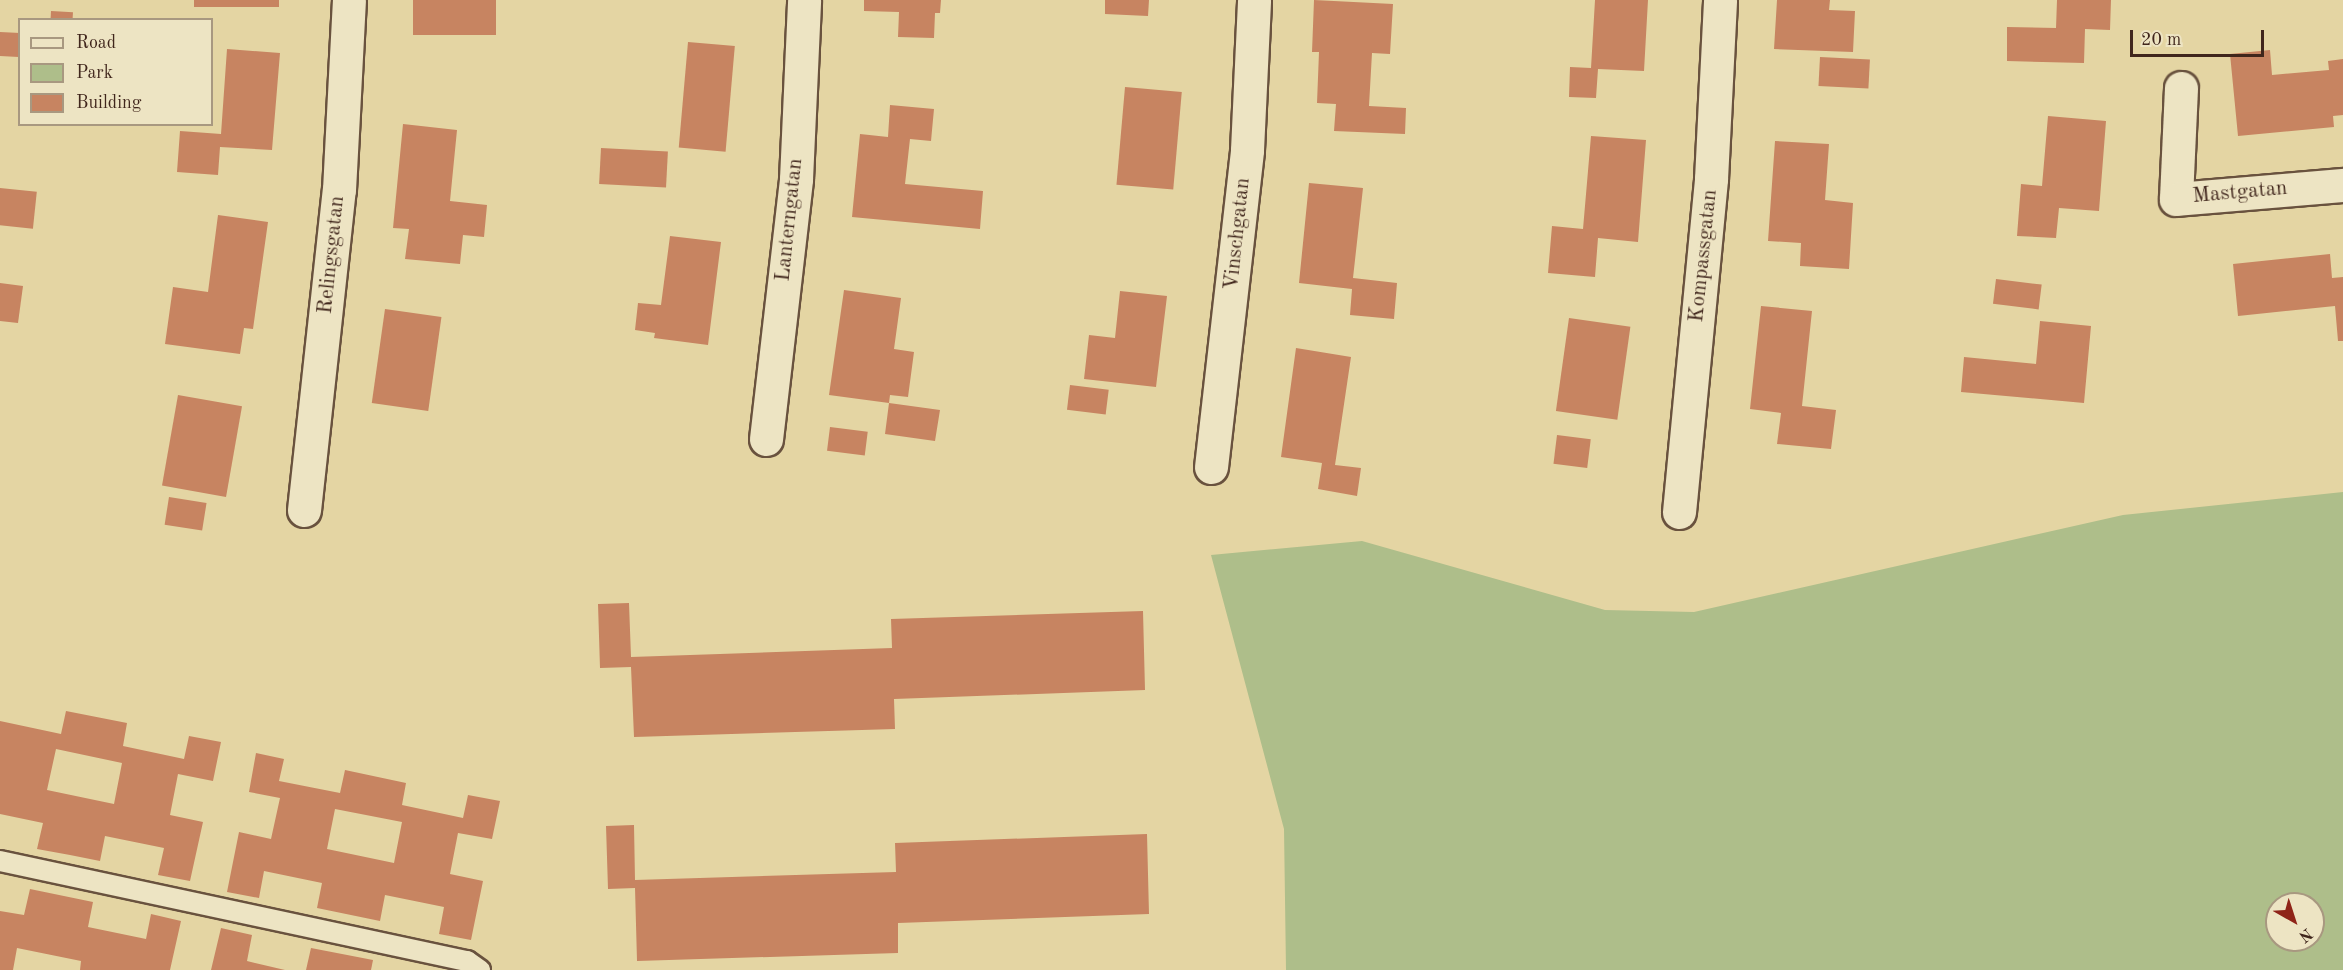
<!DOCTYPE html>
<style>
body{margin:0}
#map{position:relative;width:2343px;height:970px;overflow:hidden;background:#e4d5a3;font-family:"Old Standard TT",serif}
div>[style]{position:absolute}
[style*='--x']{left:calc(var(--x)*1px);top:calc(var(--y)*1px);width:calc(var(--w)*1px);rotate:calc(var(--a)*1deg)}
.green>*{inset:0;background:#aebe8a}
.building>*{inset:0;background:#c78461;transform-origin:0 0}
.roads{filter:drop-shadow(2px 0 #69523e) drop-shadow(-2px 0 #69523e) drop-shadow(0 2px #69523e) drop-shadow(0 -2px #69523e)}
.lane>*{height:20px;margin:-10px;padding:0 10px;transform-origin:10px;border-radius:10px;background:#ede4c3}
.street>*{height:33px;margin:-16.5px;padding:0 16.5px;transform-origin:16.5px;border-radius:16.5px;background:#ede4c3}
span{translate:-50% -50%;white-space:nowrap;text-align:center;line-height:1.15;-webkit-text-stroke:4.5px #ede4c3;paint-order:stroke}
.street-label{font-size:21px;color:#40261c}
.legend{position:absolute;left:18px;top:18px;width:195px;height:108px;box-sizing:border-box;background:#ede4c3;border:2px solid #a89880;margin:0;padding:8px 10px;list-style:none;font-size:18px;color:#40261c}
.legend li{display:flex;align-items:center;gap:12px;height:30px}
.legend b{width:30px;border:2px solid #a89880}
.north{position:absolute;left:2265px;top:892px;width:60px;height:60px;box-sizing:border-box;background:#ede4c3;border:2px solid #a89880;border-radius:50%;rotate:141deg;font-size:16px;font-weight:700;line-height:24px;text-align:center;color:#40261c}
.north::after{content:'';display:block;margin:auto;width:21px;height:27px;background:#8f2418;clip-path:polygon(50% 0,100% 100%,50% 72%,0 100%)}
.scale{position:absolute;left:2130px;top:30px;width:134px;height:27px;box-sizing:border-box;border:3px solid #40261c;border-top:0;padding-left:8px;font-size:18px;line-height:21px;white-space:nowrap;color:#40261c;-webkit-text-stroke:4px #ede4c3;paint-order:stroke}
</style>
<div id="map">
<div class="green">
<i style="clip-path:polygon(evenodd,2343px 492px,2343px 970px,1286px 970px,1284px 829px,1211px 555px,1362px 541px,1605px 610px,1694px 612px,2123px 515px,2343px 492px,2277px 904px,2313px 904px,2313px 940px,2277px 940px,2277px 904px)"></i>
</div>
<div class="building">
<i style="left:194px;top:0;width:85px;height:7px"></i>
<i style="left:413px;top:0;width:83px;height:35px"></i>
<i style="clip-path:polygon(864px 0,941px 0,940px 13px,935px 13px,934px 38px,898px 37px,899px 12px,864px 11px)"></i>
<i style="clip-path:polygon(1105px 0,1149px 0,1148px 16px,1105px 14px)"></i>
<i style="clip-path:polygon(1314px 0,1393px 4px,1390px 54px,1372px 53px,1369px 106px,1406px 108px,1405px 134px,1334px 131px,1336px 104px,1317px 103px,1319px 52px,1312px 52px)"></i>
<i style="clip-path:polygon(1595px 0,1648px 0,1644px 71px,1598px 69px,1596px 98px,1569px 97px,1570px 67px,1591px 68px)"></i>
<i style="clip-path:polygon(1777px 0,1830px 0,1829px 10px,1855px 11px,1853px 52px,1774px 49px)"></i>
<i style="clip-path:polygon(2057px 0,2111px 0,2110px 30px,2085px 29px,2084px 63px,2007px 61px,2007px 27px,2056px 28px)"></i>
<i style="left:51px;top:11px;width:22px;height:9px;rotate:3deg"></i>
<i style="left:0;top:32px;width:20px;height:24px;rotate:3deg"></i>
<i style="left:688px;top:42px;width:47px;height:106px;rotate:5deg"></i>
<i style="clip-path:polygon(227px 49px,280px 53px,272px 150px,220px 147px,218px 175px,177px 172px,180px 131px,221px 134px)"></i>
<i style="clip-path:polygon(2270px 50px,2272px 75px,2329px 70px,2328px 61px,2343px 59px,2343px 115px,2333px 116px,2334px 127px,2238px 136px,2230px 54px)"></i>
<i style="left:1820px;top:57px;width:50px;height:29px;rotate:3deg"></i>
<i style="left:1125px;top:87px;width:57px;height:98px;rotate:5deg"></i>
<i style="clip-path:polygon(890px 105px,934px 109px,931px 141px,910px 139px,905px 184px,983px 191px,980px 229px,852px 217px,860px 134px,888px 137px)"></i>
<i style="clip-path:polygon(2048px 116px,2106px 121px,2099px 211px,2059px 208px,2056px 238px,2017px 236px,2021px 184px,2042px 186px)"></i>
<i style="clip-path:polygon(403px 124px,457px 130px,450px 201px,487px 205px,484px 237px,463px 235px,460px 264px,405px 259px,409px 229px,393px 228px)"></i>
<i style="clip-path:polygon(1591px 136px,1646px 140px,1638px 242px,1598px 238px,1595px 277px,1548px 273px,1552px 226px,1583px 229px)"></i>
<i style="clip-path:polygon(1775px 141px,1829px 144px,1825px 200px,1853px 203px,1849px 269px,1800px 266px,1801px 243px,1768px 241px)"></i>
<i style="left:601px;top:148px;width:67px;height:36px;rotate:3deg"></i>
<i style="clip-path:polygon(1309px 183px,1363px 188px,1353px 278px,1397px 283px,1394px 319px,1350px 315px,1352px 289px,1299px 283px)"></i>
<i style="left:0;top:188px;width:37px;height:37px;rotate:6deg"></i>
<i style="clip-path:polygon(218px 215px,268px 222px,253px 329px,244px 328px,240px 354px,165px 344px,173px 287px,208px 292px)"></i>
<i style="clip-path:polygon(670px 236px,721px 242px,708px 345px,654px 338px,655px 333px,635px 330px,638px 303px,661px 305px)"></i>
<i style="clip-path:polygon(2330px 254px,2332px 278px,2343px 277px,2343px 341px,2338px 341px,2335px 306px,2238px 316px,2233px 264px)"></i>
<i style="left:1996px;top:279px;width:46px;height:25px;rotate:7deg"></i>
<i style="clip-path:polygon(0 283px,23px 286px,18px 323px,0 321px)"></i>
<i style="clip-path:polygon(844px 290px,901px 298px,894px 349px,914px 352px,908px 397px,890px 395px,889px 403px,940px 410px,935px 441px,885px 434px,889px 403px,829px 395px)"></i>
<i style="clip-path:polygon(1120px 291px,1167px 296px,1156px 387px,1084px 379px,1089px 335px,1115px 338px)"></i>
<i style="clip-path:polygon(1761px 306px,1812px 311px,1802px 406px,1836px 410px,1831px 449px,1777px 444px,1781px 413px,1750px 409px)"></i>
<i style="left:385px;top:309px;width:57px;height:95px;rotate:8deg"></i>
<i style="left:1569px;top:318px;width:62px;height:94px;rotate:8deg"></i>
<i style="clip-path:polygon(2040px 321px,2091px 326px,2084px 403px,1961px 392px,1964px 357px,2036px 364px)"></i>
<i style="clip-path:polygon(1296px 348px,1351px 357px,1335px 465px,1361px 468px,1357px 496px,1318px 489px,1322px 463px,1281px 457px)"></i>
<i style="left:1070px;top:385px;width:39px;height:25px;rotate:7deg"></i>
<i style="left:178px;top:395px;width:65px;height:92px;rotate:10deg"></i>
<i style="left:830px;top:427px;width:38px;height:24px;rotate:7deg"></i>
<i style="left:1557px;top:435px;width:34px;height:29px;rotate:7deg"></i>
<i style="left:169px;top:497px;width:38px;height:28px;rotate:9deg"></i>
<i style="clip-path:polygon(629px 603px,631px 657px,892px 648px,891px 619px,1143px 611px,1145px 690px,894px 699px,895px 729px,634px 737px,631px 667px,600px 668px,598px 604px)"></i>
<i style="clip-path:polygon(evenodd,66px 711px,127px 723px,123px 746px,184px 759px,189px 736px,221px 742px,213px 781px,178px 774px,170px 815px,203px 822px,190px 881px,158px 875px,164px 848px,105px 836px,100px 861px,70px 855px,37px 849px,43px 823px,0 814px,0 721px,61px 734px,66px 711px,56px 749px,122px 763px,114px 804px,47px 790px,56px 749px)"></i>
<i style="clip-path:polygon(evenodd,256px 753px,284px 759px,279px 781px,340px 793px,345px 770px,406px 783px,402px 805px,463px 818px,468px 795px,500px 801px,492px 839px,458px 833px,450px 874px,483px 881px,471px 940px,439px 934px,444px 907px,385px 895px,380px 921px,317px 908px,322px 883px,264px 871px,259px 898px,227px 892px,239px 832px,271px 839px,280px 798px,249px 792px,256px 753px,335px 809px,402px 822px,394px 863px,327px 849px,335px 809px)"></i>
<i style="clip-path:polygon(634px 825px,635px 880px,896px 872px,895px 843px,1147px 834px,1149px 914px,898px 923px,898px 953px,637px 961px,635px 888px,608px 889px,606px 826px)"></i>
<i style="clip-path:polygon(30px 889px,93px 902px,88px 927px,146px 939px,151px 914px,181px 921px,170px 970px,80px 970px,81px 961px,17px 948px,13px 970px,0 970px,0 911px,24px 915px)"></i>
<i style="clip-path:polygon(221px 928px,252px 935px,247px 961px,285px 970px,211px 970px)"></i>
<i style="clip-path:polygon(311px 948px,373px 960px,371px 970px,306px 970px)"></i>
</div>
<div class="roads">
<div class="lane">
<i style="--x:0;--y:861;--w:478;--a:12.1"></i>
<i style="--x:467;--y:961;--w:16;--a:35"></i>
</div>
<div class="street">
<i style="--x:2181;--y:88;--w:111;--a:92.6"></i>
<i style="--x:2176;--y:199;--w:168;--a:-4.8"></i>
<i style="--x:766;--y:439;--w:262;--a:-83.4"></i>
<i style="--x:796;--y:179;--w:179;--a:-87.4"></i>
<i style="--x:1211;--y:467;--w:319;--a:-83.5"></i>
<i style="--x:1247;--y:150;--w:150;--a:-87.3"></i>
<i style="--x:304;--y:510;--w:322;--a:-83.8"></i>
<i style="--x:339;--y:190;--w:190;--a:-87"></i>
<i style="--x:1679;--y:512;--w:335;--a:-84.5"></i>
<i style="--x:1711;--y:179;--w:179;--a:-87.1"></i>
</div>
</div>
<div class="street-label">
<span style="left:2240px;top:193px;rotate:-5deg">Mastgatan</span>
<span style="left:790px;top:220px;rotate:-84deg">Lanterngatan</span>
<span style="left:1238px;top:234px;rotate:-84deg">Vinschgatan</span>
<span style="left:332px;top:255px;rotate:-84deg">Relingsgatan</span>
<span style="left:1704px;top:256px;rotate:-84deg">Kompassgatan</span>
</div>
<ul class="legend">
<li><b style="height:8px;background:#ede4c3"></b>Road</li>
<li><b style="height:16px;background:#aebe8a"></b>Park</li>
<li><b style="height:16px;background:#c78461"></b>Building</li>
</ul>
<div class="north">N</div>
<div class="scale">20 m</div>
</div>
